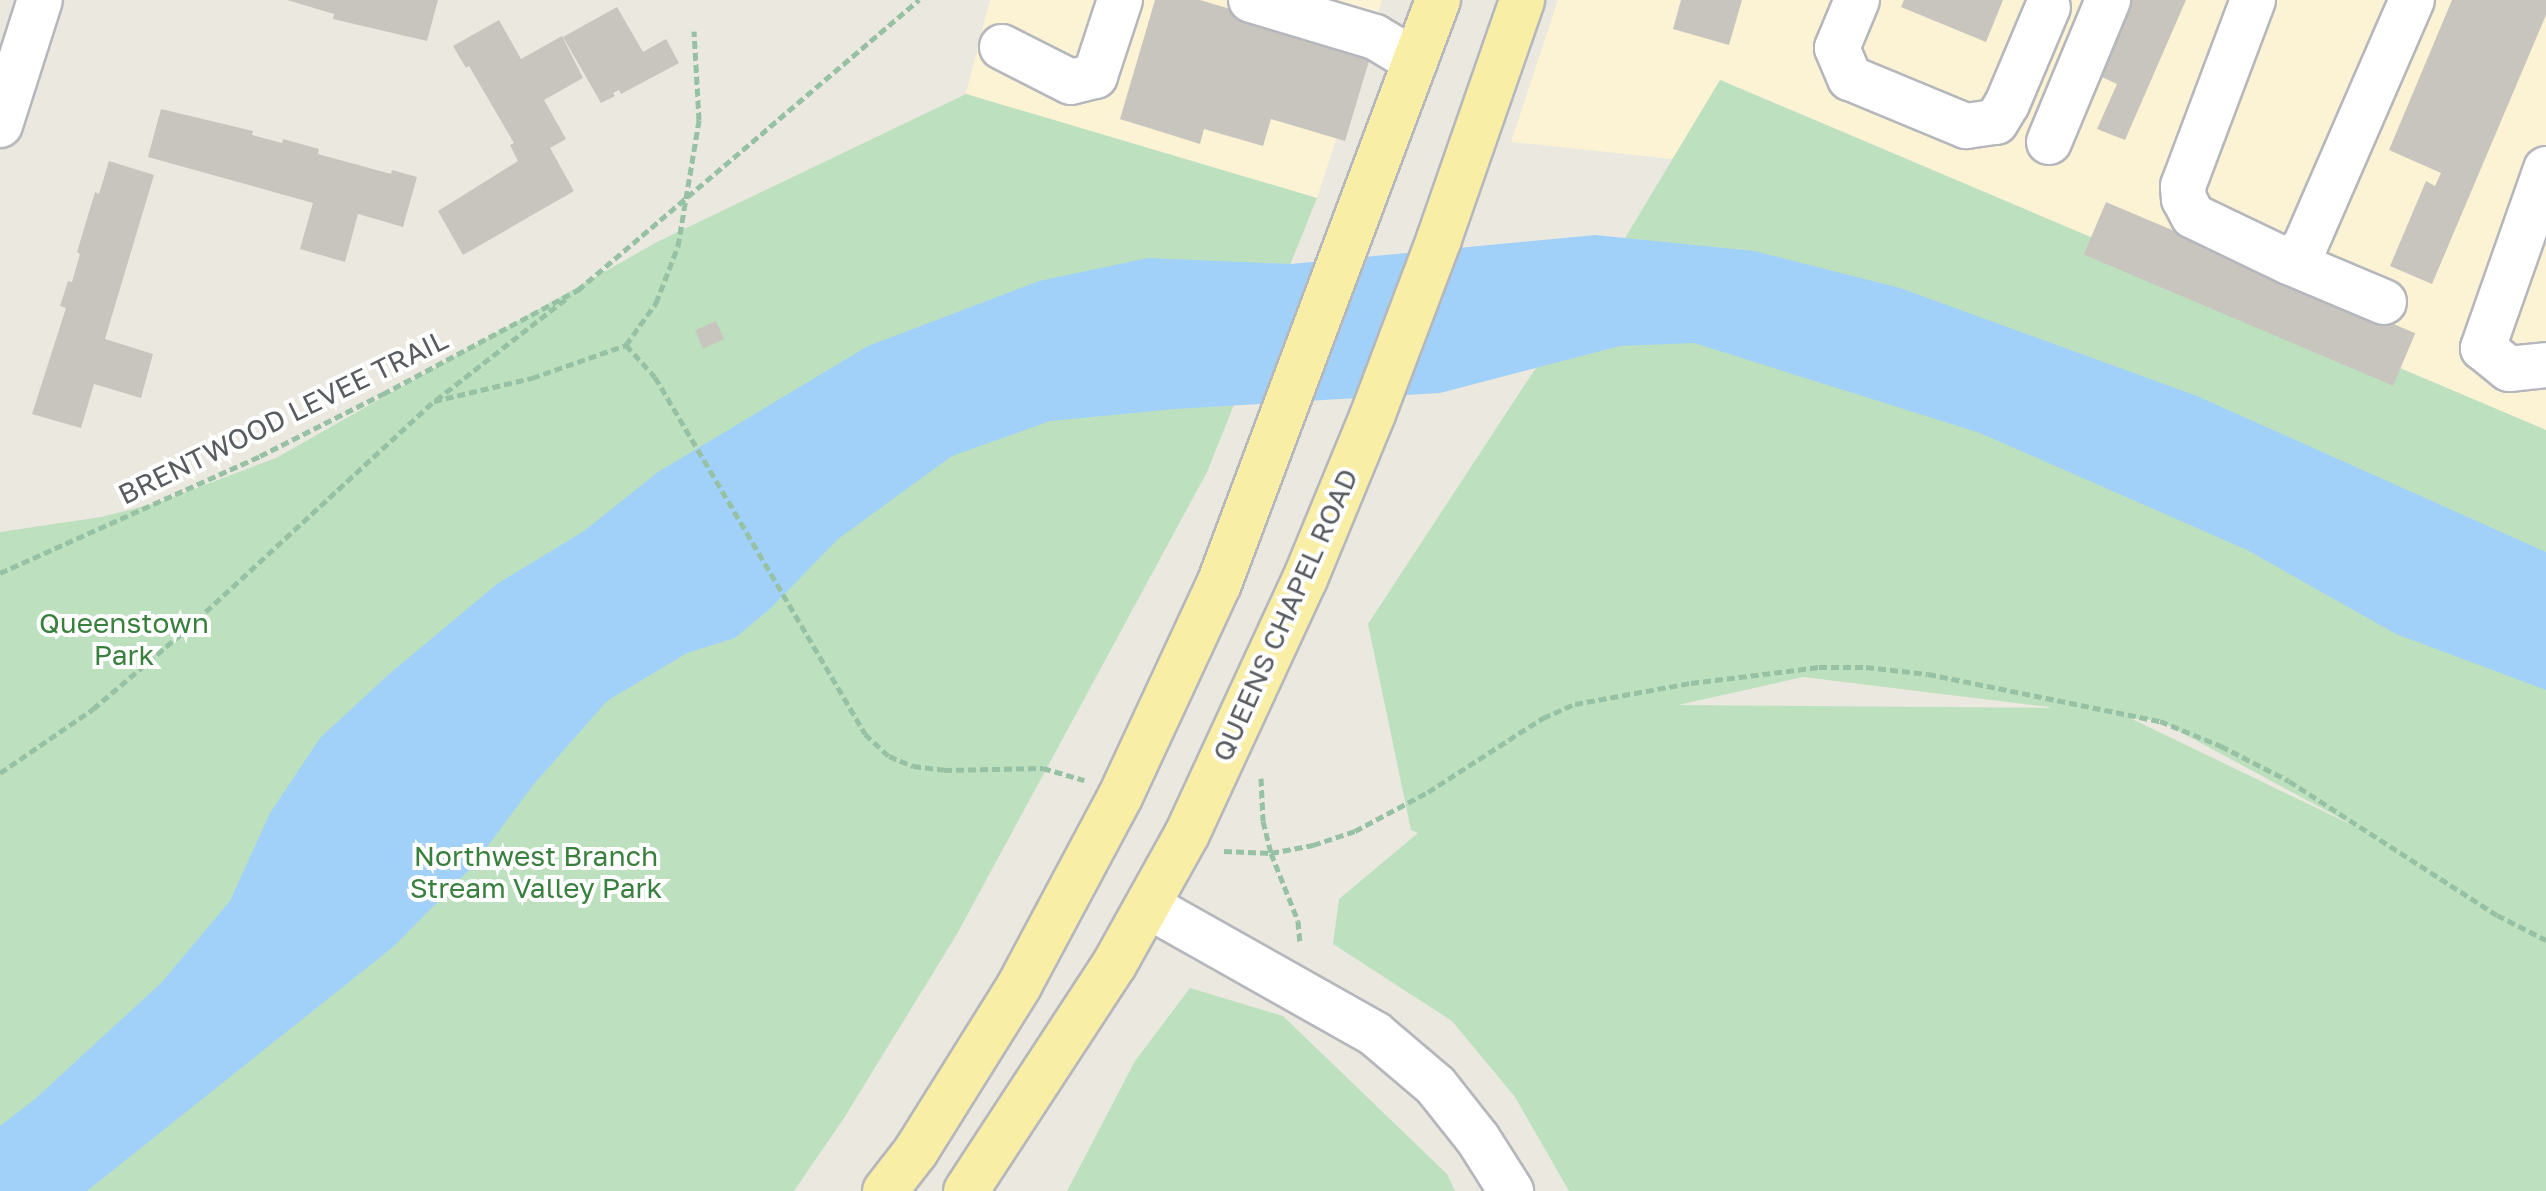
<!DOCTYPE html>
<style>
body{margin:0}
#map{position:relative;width:2546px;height:1191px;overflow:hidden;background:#ebe8e0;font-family:"Golos Text",sans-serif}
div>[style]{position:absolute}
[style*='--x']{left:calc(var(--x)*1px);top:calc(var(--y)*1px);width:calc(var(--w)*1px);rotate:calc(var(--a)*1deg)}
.commercial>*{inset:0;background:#fbf3d4}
.green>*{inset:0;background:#bde1be}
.water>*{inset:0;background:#a1d1f9}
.building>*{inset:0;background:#c8c5bf;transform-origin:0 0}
.path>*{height:5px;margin-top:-2.5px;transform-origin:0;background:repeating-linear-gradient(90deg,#97c1a4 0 8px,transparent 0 12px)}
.roads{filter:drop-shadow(2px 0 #b5b7bc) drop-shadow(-2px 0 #b5b7bc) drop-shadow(0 2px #b5b7bc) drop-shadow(0 -2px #b5b7bc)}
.minor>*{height:44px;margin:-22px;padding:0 22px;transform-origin:22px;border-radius:22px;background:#fff}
.major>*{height:44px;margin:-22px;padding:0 22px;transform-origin:22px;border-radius:22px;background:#f9eea6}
span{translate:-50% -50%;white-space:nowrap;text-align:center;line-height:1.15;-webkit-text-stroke:8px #fff;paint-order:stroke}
.street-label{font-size:28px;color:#585c60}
.park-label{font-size:28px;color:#397f3e}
</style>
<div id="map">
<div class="commercial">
<i style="clip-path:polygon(990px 0,1382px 0,1317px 198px,966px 94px)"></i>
<i style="clip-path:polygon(1558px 0,2546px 0,2546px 430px,1721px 80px,1673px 159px,1511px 142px)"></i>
</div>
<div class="green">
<i style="clip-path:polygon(evenodd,1720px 80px,2546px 430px,2546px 1191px,1569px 1191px,1515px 1097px,1452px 1021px,1333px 944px,1339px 899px,1418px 833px,1411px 830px,1368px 624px,1596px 276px,1610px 263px,1720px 80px,1803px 677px,2049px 707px,2050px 708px,1678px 705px,1803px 677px,1720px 80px,2130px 718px,2160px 721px,2353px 825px,2352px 825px,2130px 718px)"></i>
<i style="clip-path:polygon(966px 94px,1317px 198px,1207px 472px,957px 934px,844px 1118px,794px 1191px,0 1191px,0 532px,101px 517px,157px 503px,276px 458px,657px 242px)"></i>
<i style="clip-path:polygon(1190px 988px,1283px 1016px,1447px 1174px,1455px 1191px,1067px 1191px,1135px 1061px)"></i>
</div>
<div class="water">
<i style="clip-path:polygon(1595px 235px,1754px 251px,1900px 288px,2197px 396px,2546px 552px,2546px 690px,2396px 634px,2247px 550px,1980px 433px,1694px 343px,1620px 346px,1440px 393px,1175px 409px,1050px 421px,952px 456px,838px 539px,771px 608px,735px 638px,687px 653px,607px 701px,534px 784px,472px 867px,393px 947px,87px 1191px,0 1191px,0 1126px,35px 1099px,161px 983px,230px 901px,270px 813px,320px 738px,388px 675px,497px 584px,584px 531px,658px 472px,868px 346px,1039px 281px,1148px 258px,1291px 264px)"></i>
</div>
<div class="building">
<i style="clip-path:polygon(287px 0,438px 0,427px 41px,333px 19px,334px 14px)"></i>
<i style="clip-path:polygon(1155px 0,1200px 0,1372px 51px,1345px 141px,1271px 119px,1263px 146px,1204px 129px,1200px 144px,1120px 119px)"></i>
<i style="clip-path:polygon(1681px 0,1742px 0,1729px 45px,1673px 29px)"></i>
<i style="clip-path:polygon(1904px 0,2003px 0,1986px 42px,1901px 7px)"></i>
<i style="clip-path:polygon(2124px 0,2186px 0,2125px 140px,2097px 129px,2117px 84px,2093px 73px)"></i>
<i style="clip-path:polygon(2452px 0,2546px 0,2546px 15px,2432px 284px,2390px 266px,2426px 181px,2435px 186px,2441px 173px,2389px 150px)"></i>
<i style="clip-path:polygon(617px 7px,643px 52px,666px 39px,679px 63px,621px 94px,619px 90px,613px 93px,615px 96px,601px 103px,563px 37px)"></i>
<i style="clip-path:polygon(499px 20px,521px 59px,562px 36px,583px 78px,544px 100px,566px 139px,550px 148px,574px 191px,463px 255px,438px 211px,518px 161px,510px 145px,514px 143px,469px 66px,466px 68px,453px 46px)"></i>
<i style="clip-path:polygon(161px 109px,253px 131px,252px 135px,282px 143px,283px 139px,319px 149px,318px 154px,391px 174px,392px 170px,417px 177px,403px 227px,358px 214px,345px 262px,300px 249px,313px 203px,148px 157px)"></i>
<i style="clip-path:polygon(109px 161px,154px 175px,105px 339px,153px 354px,141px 398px,94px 384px,81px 428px,32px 414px,66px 308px,60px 306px,68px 281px,72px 282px,80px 254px,77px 252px,95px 192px,99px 194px)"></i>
<i style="left:2106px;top:202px;width:336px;height:57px;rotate:23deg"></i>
<i style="left:716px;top:321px;width:20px;height:23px;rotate:66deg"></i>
</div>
<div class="path">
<i style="--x:578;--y:290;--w:448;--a:-40.4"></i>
<i style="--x:626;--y:345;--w:52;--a:-54.5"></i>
<i style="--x:656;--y:303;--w:61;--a:-68.9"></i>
<i style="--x:678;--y:246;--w:128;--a:-80.5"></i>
<i style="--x:699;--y:120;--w:89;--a:-93.2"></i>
<i style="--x:436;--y:400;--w:166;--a:-37.9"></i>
<i style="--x:0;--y:573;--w:285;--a:-24.2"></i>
<i style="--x:260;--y:456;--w:138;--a:-26.8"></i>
<i style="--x:383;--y:394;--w:223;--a:-28.1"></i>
<i style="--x:0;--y:773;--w:113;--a:-34.5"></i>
<i style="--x:93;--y:709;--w:125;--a:-40.5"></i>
<i style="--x:188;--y:628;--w:335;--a:-42.7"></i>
<i style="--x:434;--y:401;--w:101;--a:-13.2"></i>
<i style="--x:532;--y:378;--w:100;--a:-19.3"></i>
<i style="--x:626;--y:345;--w:43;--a:47.8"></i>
<i style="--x:655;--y:377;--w:414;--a:59.5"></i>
<i style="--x:865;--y:734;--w:33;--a:43"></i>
<i style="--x:889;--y:756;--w:26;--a:23"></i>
<i style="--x:913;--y:766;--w:31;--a:7"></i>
<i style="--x:944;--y:770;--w:99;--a:-1.2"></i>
<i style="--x:1043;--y:768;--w:43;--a:16.3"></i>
<i style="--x:1261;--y:778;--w:43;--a:87.3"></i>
<i style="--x:1263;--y:821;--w:33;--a:76"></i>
<i style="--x:1271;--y:853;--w:73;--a:68.3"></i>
<i style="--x:1298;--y:921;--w:21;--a:85"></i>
<i style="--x:1224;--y:851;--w:47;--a:2.4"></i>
<i style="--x:1271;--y:853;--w:43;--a:-10.8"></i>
<i style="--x:1313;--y:845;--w:44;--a:-18.4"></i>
<i style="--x:1355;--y:831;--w:83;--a:-28.1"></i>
<i style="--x:1428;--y:792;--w:137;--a:-32.8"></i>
<i style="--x:1543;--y:718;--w:35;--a:-24"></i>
<i style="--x:1575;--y:704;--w:118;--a:-10.3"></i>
<i style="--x:1691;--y:683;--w:129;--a:-7.1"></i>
<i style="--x:1819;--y:667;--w:47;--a:0"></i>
<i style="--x:1866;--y:667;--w:62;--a:6.4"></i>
<i style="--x:1928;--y:674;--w:237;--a:11.5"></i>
<i style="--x:2160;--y:721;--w:66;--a:22.3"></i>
<i style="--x:2221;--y:746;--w:76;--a:27.2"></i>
<i style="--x:2289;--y:781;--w:247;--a:32.8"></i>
<i style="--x:2497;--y:915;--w:55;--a:27"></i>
</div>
<div class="roads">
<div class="minor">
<i style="--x:1251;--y:0;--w:129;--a:16.6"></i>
<i style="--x:1375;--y:37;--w:47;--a:31"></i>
<i style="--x:1857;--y:0;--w:52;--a:112.6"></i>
<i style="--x:1837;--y:48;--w:33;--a:67"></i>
<i style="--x:1850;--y:78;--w:126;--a:22.5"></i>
<i style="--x:1966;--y:126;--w:30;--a:-8"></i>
<i style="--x:1996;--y:122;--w:21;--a:-59"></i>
<i style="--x:2007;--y:104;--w:105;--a:-67.1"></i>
<i style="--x:2253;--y:0;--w:199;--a:110.6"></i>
<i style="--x:2183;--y:186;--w:13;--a:86"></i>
<i style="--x:2184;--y:199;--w:19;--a:62"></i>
<i style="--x:2193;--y:216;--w:106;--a:25.6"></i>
<i style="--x:2289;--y:262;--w:23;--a:-45"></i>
<i style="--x:2305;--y:246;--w:268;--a:-66.5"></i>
<i style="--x:1002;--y:47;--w:77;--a:26.9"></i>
<i style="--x:1071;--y:82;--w:25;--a:-14"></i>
<i style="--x:1095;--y:76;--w:80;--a:-71.8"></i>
<i style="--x:0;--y:125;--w:131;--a:-72.3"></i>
<i style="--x:2049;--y:142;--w:154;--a:-67.4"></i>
<i style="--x:2546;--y:169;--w:190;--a:109.4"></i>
<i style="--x:2483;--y:348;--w:33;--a:39"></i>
<i style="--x:2509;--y:369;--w:37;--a:-6"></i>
<i style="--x:2289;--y:262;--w:103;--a:22.8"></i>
<i style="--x:1148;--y:906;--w:261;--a:29.4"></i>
<i style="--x:1375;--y:1034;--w:80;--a:40.4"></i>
<i style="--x:1436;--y:1086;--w:68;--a:51.6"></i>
<i style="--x:1478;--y:1139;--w:62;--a:57.6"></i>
</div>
<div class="major">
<i style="--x:885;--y:1191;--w:51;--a:-52.2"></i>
<i style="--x:916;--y:1151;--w:195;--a:-58"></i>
<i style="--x:1019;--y:986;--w:214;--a:-61.9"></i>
<i style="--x:1120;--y:797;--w:235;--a:-65.1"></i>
<i style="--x:1219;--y:584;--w:624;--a:-69.44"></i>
<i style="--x:966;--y:1191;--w:270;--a:-56.8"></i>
<i style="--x:1114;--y:965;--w:150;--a:-60.9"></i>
<i style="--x:1187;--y:834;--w:281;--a:-65.2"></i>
<i style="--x:1305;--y:579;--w:178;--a:-67.6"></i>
<i style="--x:1373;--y:414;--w:187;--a:-69.3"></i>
<i style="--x:1439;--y:239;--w:253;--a:-70.8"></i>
</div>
</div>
<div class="street-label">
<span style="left:283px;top:417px;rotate:-26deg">BRENTWOOD LEVEE TRAIL</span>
<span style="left:1285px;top:615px;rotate:-66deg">QUEENS CHAPEL ROAD</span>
</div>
<div class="park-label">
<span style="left:124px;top:639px">Queenstown<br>Park</span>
<span style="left:536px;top:872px">Northwest Branch<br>Stream Valley Park</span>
</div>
</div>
